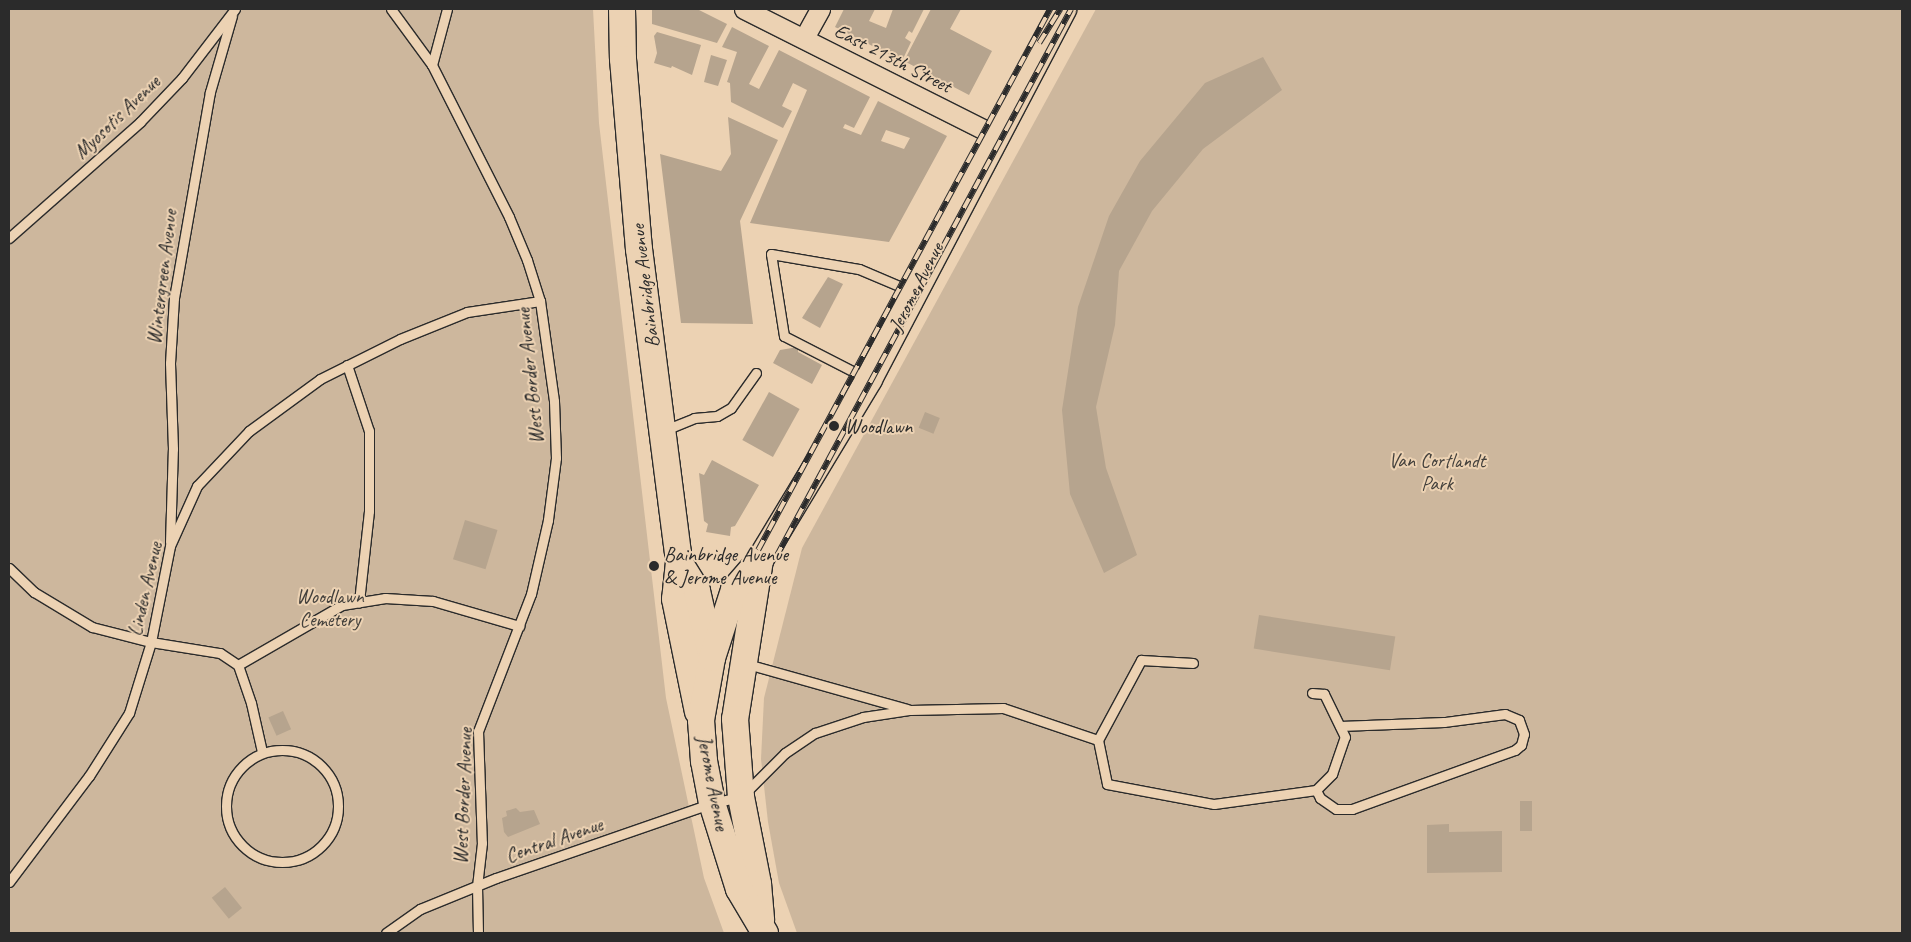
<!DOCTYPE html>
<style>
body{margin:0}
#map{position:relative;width:1911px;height:942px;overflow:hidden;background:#ecd2b3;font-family:Caveat,sans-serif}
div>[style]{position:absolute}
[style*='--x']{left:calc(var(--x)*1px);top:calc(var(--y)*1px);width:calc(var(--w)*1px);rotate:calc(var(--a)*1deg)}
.green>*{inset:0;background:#cdb79d}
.building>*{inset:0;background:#b6a48e;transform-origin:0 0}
.roads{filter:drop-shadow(1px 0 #2b2b2b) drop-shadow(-1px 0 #2b2b2b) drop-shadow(0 1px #2b2b2b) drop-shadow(0 -1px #2b2b2b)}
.service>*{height:9px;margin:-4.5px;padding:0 4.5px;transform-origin:4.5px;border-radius:4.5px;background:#ecd2b3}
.service>.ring{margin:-4.5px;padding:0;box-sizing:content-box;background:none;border:9px solid #ecd2b3;border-radius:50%}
.minor>*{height:19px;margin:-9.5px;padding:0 9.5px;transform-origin:9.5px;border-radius:9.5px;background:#ecd2b3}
.secondary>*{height:26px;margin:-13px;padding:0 13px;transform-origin:13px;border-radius:13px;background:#ecd2b3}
.rail>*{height:5.5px;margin-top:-2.75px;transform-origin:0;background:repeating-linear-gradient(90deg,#ecd2b3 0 11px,#2b2b2b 0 22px);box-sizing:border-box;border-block:1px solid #2b2b2b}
.dots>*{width:14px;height:14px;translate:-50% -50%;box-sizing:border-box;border:2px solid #ecd2b3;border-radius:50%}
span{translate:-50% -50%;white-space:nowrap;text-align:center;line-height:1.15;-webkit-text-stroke:4px #ecd2b3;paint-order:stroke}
.street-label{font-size:20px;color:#2b2b2b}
.poi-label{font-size:20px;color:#2b2b2b}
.left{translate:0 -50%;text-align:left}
.park-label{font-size:20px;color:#43403c}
.frame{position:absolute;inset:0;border:10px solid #2b2b2b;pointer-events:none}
</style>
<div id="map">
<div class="green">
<i style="clip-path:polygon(9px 9px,593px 9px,599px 123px,666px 698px,704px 878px,724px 933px,9px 933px)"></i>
<i style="clip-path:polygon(1096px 9px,1902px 9px,1902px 933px,797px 933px,779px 883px,768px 822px,761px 759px,764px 698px,802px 548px)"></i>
</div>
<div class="building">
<i style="clip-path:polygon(652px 9px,697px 9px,727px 24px,717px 43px,652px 24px)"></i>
<i style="clip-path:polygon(844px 9px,875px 9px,869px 21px,886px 28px,893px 9px,924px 9px,912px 33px,909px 31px,905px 38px,911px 42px,902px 61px,835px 27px)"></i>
<i style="clip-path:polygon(931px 9px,961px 9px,950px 29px,992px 51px,969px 95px,904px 61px)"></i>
<i style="clip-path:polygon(evenodd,732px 27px,769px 46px,749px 84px,759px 89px,779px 50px,870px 97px,854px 128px,845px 124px,843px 128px,861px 135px,878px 101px,947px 136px,889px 242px,750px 223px,807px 90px,793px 83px,782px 106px,792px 111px,783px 128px,731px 102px,730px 83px,727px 82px,737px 52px,722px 47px,732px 27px,886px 130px,910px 138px,904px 149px,881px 141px,886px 130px)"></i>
<i style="clip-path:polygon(657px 32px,701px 45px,692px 75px,672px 66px,671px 68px,654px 63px,657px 53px,654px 36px)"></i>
<i style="clip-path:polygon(711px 55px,727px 60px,718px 86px,704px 82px)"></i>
<i style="clip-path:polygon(1263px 57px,1282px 90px,1203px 149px,1152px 211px,1119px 271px,1115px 325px,1096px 407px,1106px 468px,1137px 555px,1104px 573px,1070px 494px,1062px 410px,1078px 307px,1109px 216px,1140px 161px,1205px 83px)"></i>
<i style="clip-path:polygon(728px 117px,778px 140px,740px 221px,753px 324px,681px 323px,660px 154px,721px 171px,731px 154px)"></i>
<i style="clip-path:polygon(828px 277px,843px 284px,820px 328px,802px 318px)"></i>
<i style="clip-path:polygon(798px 347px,798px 352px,822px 365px,812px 384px,773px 363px,780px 350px)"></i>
<i style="left:769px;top:392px;width:35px;height:55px;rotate:29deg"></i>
<i style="left:925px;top:412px;width:16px;height:17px;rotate:22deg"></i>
<i style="clip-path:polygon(712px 460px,759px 485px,735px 526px,731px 527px,730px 536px,706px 532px,708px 524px,704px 521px,699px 473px,704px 475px)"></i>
<i style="left:465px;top:520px;width:34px;height:41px;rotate:17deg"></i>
<i style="left:1259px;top:615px;width:138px;height:34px;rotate:9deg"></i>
<i style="left:283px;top:711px;width:20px;height:16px;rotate:66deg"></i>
<i style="left:1520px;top:801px;width:12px;height:30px"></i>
<i style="clip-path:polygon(516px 808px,520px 812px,534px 810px,540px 824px,508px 837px,504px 832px,502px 818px,507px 816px,506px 811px)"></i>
<i style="clip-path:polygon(1449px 824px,1449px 832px,1502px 831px,1502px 872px,1427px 873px,1427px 825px)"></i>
<i style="left:225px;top:887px;width:27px;height:17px;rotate:51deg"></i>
</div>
<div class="roads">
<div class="service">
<i style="--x:391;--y:9;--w:69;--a:53.8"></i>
<i style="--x:447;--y:9;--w:58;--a:105"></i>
<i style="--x:432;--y:65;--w:170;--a:63.1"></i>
<i style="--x:509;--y:217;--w:47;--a:67.3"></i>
<i style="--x:527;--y:260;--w:43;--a:72.4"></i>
<i style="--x:540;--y:301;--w:101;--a:82"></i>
<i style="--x:554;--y:401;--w:57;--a:88"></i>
<i style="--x:556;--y:458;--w:63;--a:97.4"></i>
<i style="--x:548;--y:520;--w:76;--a:102.9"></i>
<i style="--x:531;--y:594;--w:147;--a:111.1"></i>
<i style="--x:478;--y:731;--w:112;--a:88"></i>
<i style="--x:482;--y:843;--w:43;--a:96.6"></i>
<i style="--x:477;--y:886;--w:47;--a:88.8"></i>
<i style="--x:9;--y:238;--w:175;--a:-41.5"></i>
<i style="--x:140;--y:122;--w:61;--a:-46.3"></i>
<i style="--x:182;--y:78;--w:87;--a:-52.5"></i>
<i style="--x:347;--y:365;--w:70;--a:71.6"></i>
<i style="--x:369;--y:431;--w:80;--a:90"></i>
<i style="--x:369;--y:511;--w:92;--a:96.3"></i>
<i style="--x:866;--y:378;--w:92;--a:-152.9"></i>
<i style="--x:784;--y:336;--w:83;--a:-99"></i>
<i style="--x:771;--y:254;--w:89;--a:9.7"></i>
<i style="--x:859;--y:269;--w:56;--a:22.9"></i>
<i style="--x:665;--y:430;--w:31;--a:-22"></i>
<i style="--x:694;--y:418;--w:23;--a:-5"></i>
<i style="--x:717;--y:416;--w:16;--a:-30"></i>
<i style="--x:731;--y:408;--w:43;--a:-54.5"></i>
<i style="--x:170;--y:542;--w:93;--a:-88.2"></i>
<i style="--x:173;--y:449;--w:86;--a:-92"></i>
<i style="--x:170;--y:363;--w:65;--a:-86.5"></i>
<i style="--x:174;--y:298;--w:209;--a:-80.1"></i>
<i style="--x:210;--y:92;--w:79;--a:-73.9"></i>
<i style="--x:9;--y:568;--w:35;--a:44"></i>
<i style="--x:34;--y:592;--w:68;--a:31.1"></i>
<i style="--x:92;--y:627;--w:61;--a:14.3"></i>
<i style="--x:151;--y:642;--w:70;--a:9.1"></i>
<i style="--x:220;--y:653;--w:22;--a:34"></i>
<i style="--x:238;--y:665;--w:40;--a:71.1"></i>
<i style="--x:251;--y:703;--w:50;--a:77.3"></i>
<i style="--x:747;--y:664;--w:166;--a:15.7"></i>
<i style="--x:238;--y:665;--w:120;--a:-30"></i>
<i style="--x:342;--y:605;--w:44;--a:-9.2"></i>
<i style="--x:385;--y:598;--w:48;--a:3.6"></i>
<i style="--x:433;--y:601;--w:90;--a:16.2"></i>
<i style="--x:1098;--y:740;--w:91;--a:-61.7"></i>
<i style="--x:1141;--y:660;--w:52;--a:3.3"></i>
<i class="ring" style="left:226px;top:750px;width:103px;height:103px"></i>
<i style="--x:1316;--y:790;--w:9;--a:63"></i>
<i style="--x:1320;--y:798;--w:19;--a:35"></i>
<i style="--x:1336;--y:809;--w:16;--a:0"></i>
<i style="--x:1352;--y:809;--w:173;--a:-19.9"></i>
<i style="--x:1515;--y:750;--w:8;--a:-40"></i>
<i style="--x:1521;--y:745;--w:11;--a:-75"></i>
<i style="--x:1524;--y:734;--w:15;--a:-110"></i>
<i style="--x:1519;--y:720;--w:15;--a:-157"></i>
<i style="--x:1505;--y:714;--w:62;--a:172.5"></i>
<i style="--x:1444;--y:722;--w:104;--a:177.8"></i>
<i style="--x:9;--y:882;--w:133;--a:-53"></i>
<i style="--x:89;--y:776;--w:75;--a:-57.6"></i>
<i style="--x:129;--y:713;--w:74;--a:-72.8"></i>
<i style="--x:151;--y:642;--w:98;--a:-78.8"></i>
<i style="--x:170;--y:546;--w:66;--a:-65.8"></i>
<i style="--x:197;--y:486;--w:76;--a:-46.6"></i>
<i style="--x:249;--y:431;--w:88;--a:-36.2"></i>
<i style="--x:320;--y:379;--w:89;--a:-26.6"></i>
<i style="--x:400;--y:339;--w:72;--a:-21.9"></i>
<i style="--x:467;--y:312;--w:74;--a:-8.6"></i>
<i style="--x:386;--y:933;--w:42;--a:-35.2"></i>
<i style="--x:420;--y:909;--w:82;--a:-22.2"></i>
<i style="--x:496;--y:878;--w:229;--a:-19.1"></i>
<i style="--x:712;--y:803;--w:30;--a:-12"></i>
<i style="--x:741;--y:797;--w:62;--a:-45"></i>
<i style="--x:785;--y:753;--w:36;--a:-34"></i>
<i style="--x:815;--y:733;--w:51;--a:-18.4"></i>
<i style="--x:863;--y:717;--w:48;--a:-8.5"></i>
<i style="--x:910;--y:710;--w:93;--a:-1.2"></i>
<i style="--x:1003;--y:708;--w:100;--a:18.6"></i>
<i style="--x:1098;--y:740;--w:45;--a:78.4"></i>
<i style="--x:1107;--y:784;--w:109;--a:10.6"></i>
<i style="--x:1214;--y:804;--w:103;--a:-7.8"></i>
<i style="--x:1316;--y:790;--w:23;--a:-45"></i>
<i style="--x:1332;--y:774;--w:39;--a:-71"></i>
<i style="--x:1345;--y:737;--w:48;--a:-116"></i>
<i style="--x:1324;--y:694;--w:12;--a:-175"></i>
</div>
<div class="minor">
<i style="--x:744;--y:9;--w:280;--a:26.7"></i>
<i style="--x:804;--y:38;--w:33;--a:-61"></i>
</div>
<div class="secondary">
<i style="--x:622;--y:9;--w:50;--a:88.9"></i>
<i style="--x:623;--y:59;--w:191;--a:85.2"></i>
<i style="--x:639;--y:249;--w:316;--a:82.7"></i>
<i style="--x:679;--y:562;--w:37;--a:96"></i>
<i style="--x:675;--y:599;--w:115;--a:78.5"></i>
<i style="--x:760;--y:560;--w:161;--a:98.9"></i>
<i style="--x:735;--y:719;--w:78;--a:85.6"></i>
<i style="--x:741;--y:797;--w:89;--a:78.9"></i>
<i style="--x:758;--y:884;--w:36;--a:85"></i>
<i style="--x:679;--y:562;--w:34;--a:58"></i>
<i style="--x:697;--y:591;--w:68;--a:77.2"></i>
<i style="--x:765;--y:933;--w:51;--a:-120.6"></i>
<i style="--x:739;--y:889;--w:90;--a:-107.4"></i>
<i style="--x:712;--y:803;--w:43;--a:-100.8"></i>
<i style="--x:704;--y:761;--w:41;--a:-94.2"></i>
<i style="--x:701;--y:720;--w:63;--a:-79.9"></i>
<i style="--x:712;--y:658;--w:71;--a:-72.1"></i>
<i style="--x:734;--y:590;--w:40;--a:-49"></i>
<i style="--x:760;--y:560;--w:211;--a:-58.9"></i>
<i style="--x:869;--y:379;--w:418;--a:-62.3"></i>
</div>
</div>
<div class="rail">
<i style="--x:1039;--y:43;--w:40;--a:-58"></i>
<i style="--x:758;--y:550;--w:615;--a:-61.64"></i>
<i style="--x:776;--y:557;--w:622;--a:-61.71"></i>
</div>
<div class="dots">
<i style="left:834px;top:426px;background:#2b2b2b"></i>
<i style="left:654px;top:566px;background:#2b2b2b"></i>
</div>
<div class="street-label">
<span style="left:893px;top:58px;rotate:27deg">East 213th Street</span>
<span style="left:117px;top:117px;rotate:-44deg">Myosotis Avenue</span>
<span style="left:162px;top:277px;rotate:-83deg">Wintergreen Avenue</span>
<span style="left:645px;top:286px;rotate:-97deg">Bainbridge Avenue</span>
<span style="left:916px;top:287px;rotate:-63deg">Jerome Avenue</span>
<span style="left:530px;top:376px;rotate:-96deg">West Border Avenue</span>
<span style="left:145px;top:589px;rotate:-77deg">Linden Avenue</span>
<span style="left:713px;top:783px;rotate:79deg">Jerome Avenue</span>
<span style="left:463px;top:796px;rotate:-88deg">West Border Avenue</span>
<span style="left:554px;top:840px;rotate:-19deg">Central Avenue</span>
</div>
<div class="poi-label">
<span class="left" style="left:845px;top:426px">Woodlawn</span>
<span class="left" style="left:664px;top:566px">Bainbridge Avenue<br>&amp; Jerome Avenue</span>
</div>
<div class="park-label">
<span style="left:1437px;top:472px">Van Cortlandt<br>Park</span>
<span style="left:330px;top:608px">Woodlawn<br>Cemetery</span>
</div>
<div class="frame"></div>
</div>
